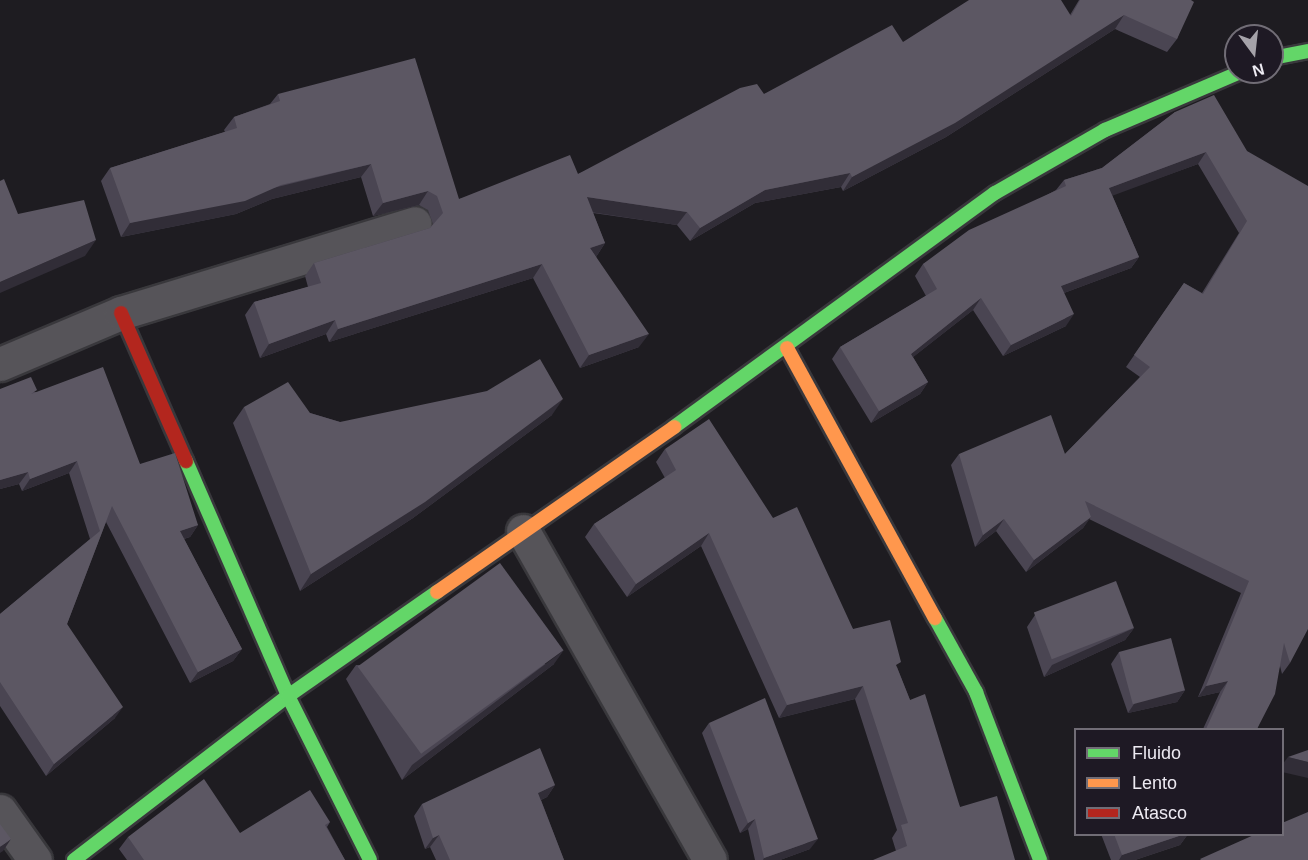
<!DOCTYPE html>
<style>
body{margin:0}
#map{position:relative;width:1308px;height:860px;overflow:hidden;background:#1e1c21;font-family:Arial,sans-serif}
div>[style]{position:absolute}
[style*='--x']{left:calc(var(--x)*1px);top:calc(var(--y)*1px);width:calc(var(--w)*1px);rotate:calc(var(--a)*1deg)}
.roads{filter:drop-shadow(2px 0 #39383c) drop-shadow(-2px 0 #39383c) drop-shadow(0 2px #39383c) drop-shadow(0 -2px #39383c)}
.street>*{height:33px;margin:-16.5px;padding:0 16.5px;transform-origin:16.5px;border-radius:16.5px;background:#565459}
.fast>*{height:14px;margin:-7px;padding:0 7px;transform-origin:7px;border-radius:7px;background:#63d668}
.slow>*{height:14px;margin:-7px;padding:0 7px;transform-origin:7px;border-radius:7px;background:#ff974d}
.jam>*{height:14px;margin:-7px;padding:0 7px;transform-origin:7px;border-radius:7px;background:#b3261e}
.wall>*{inset:0;background:#4a4552}
.shaded-wall>*{inset:0;background:#312d37}
.building>*{inset:0;background:#5c5763;transform-origin:0 0}
span{translate:-50% -50%;white-space:nowrap;text-align:center;line-height:1.15;-webkit-text-stroke:6px #1e1924;paint-order:stroke}
.legend{position:absolute;left:1074px;top:728px;width:210px;height:108px;box-sizing:border-box;background:#1e1924;border:2px solid #716d76;margin:0;padding:8px 10px;list-style:none;font-size:18px;color:#edeaf2}
.legend li{display:flex;align-items:center;gap:12px;height:30px}
.legend b{width:30px;border:2px solid #716d76}
.north{position:absolute;left:1224px;top:24px;width:60px;height:60px;box-sizing:border-box;background:#1e1924;border:2px solid #716d76;border-radius:50%;rotate:165deg;font-size:16px;font-weight:700;line-height:24px;text-align:center;color:#edeaf2}
.north::after{content:'';display:block;margin:auto;width:21px;height:27px;background:#a5a2a9;clip-path:polygon(50% 0,100% 100%,50% 72%,0 100%)}
</style>
<div id="map">
<div class="roads">
<div class="street">
<i style="--x:0;--y:364;--w:131;--a:-22.9"></i>
<i style="--x:121;--y:313;--w:307;--a:-17"></i>
<i style="--x:523;--y:531;--w:378;--a:60.4"></i>
<i style="--x:0;--y:811;--w:60;--a:54.5"></i>
</div>
<div class="fast">
<i style="--x:1272;--y:58;--w:37;--a:-11"></i>
<i style="--x:674;--y:427;--w:397;--a:-36.1"></i>
<i style="--x:995;--y:193;--w:127;--a:-29.8"></i>
<i style="--x:1105;--y:130;--w:147;--a:-23.2"></i>
<i style="--x:186;--y:461;--w:256;--a:66.5"></i>
<i style="--x:288;--y:696;--w:183;--a:63.4"></i>
<i style="--x:935;--y:618;--w:85;--a:61"></i>
<i style="--x:976;--y:692;--w:180;--a:69.1"></i>
<i style="--x:74;--y:860;--w:270;--a:-37.5"></i>
<i style="--x:288;--y:696;--w:182;--a:-34.9"></i>
</div>
<div class="slow">
<i style="--x:787;--y:348;--w:308;--a:61.3"></i>
<i style="--x:437;--y:592;--w:289;--a:-34.8"></i>
</div>
<div class="jam">
<i style="--x:121;--y:313;--w:162;--a:66.3"></i>
</div>
</div>
<div class="wall">
<i style="clip-path:polygon(1079px 0,1191px 0,1177px 39px,1167px 52px,1115px 29px,946px 137px,843px 191px,841px 187px,755px 203px,690px 241px,677px 225px,593px 213px,605px 243px,596px 257px,639px 347px,580px 368px,533px 278px,329px 342px,326px 334px,260px 358px,245px 315px,254px 302px,308px 287px,305px 276px,314px 263px,430px 228px,433px 224px,428px 210px,419px 205px,373px 216px,361px 177px,272px 199px,236px 214px,121px 237px,101px 181px,110px 168px,225px 132px,224px 130px,234px 117px,270px 104px,278px 94px,459px 199px,578px 174px,764px 94px,903px 42px,1070px 15px)"></i>
<i style="clip-path:polygon(1175px 112px,1247px 151px,1290px 663px,1282px 674px,1280px 666px,1257px 729px,1203px 729px,1220px 692px,1198px 697px,1241px 593px,1089px 519px,1083px 528px,1026px 572px,996px 531px,975px 547px,951px 465px,959px 454px,1065px 454px,1140px 377px,1126px 367px,1184px 283px,1202px 293px,1239px 233px,1198px 164px,1112px 195px,1139px 257px,1131px 268px,1064px 293px,1066px 326px,1003px 356px,973px 310px,913px 357px,928px 382px,920px 394px,871px 423px,832px 359px,840px 347px,926px 296px,915px 276px,923px 264px,1056px 190px,1064px 180px,1102px 168px)"></i>
<i style="clip-path:polygon(0 389px,36px 392px,140px 464px,198px 525px,190px 537px,184px 539px,242px 649px,233px 661px,190px 683px,106px 522px,67px 624px,115px 718px,46px 776px,0 706px,0 614px,90px 539px,69px 473px,22px 491px,19px 484px,0 489px)"></i>
<i style="clip-path:polygon(244px 407px,310px 413px,340px 422px,552px 415px,413px 518px,300px 591px,233px 423px)"></i>
<i style="clip-path:polygon(665px 449px,773px 518px,853px 629px,897px 667px,910px 700px,960px 807px,1015px 860px,896px 851px,892px 838px,897px 830px,855px 699px,779px 718px,701px 546px,627px 597px,585px 537px,594px 524px,665px 478px,656px 462px)"></i>
<i style="clip-path:polygon(1035px 615px,1134px 628px,1125px 640px,1044px 677px,1027px 627px)"></i>
<i style="clip-path:polygon(1119px 652px,1185px 690px,1177px 702px,1128px 713px,1111px 664px)"></i>
<i style="clip-path:polygon(554px 664px,402px 780px,346px 679px,356px 665px)"></i>
<i style="clip-path:polygon(709px 723px,810px 849px,780px 860px,755px 860px,748px 829px,740px 833px,702px 733px)"></i>
<i style="clip-path:polygon(555px 785px,547px 797px,541px 800px,564px 860px,436px 860px,430px 847px,425px 849px,414px 816px,422px 804px)"></i>
<i style="clip-path:polygon(330px 822px,327px 827px,345px 860px,127px 860px,119px 849px,128px 837px,240px 833px)"></i>
<i style="clip-path:polygon(1101px 834px,1188px 834px,1180px 845px,1135px 860px,1111px 860px)"></i>
</div>
<div class="shaded-wall">
<i style="clip-path:polygon(1124px 15px,1115px 29px,946px 137px,843px 191px,852px 177px)"></i>
<i style="clip-path:polygon(1206px 152px,1198px 164px,1101px 200px,1109px 188px)"></i>
<i style="clip-path:polygon(371px 164px,361px 177px,272px 199px,236px 214px,121px 237px,130px 223px)"></i>
<i style="clip-path:polygon(850px 173px,841px 187px,755px 203px,690px 241px,700px 228px,765px 190px)"></i>
<i style="clip-path:polygon(428px 191px,419px 205px,373px 216px,383px 203px)"></i>
<i style="clip-path:polygon(587px 197px,687px 212px,677px 225px,577px 210px)"></i>
<i style="clip-path:polygon(96px 240px,85px 256px,0 293px,0 282px)"></i>
<i style="clip-path:polygon(605px 243px,596px 257px,590px 248px)"></i>
<i style="clip-path:polygon(1139px 257px,1131px 268px,1053px 297px,1061px 286px)"></i>
<i style="clip-path:polygon(542px 264px,533px 278px,329px 342px,338px 329px)"></i>
<i style="clip-path:polygon(981px 298px,973px 310px,903px 365px,911px 354px)"></i>
<i style="clip-path:polygon(1074px 314px,1066px 326px,1003px 356px,1011px 345px)"></i>
<i style="clip-path:polygon(335px 320px,326px 334px,260px 358px,269px 344px)"></i>
<i style="clip-path:polygon(649px 334px,639px 347px,580px 368px,589px 355px)"></i>
<i style="clip-path:polygon(928px 382px,920px 394px,871px 423px,879px 411px)"></i>
<i style="clip-path:polygon(563px 399px,552px 415px,413px 518px,300px 591px,311px 574px)"></i>
<i style="clip-path:polygon(77px 461px,69px 473px,22px 491px,30px 479px)"></i>
<i style="clip-path:polygon(28px 472px,19px 484px,0 489px,0 480px)"></i>
<i style="clip-path:polygon(1091px 517px,1083px 528px,1026px 572px,1034px 560px)"></i>
<i style="clip-path:polygon(1004px 519px,996px 531px,975px 547px,983px 535px)"></i>
<i style="clip-path:polygon(198px 525px,190px 537px,172px 542px,180px 531px)"></i>
<i style="clip-path:polygon(709px 533px,701px 546px,627px 597px,636px 584px)"></i>
<i style="clip-path:polygon(1134px 628px,1125px 640px,1044px 677px,1052px 665px)"></i>
<i style="clip-path:polygon(242px 649px,233px 661px,190px 683px,198px 672px)"></i>
<i style="clip-path:polygon(564px 650px,554px 664px,402px 780px,412px 765px)"></i>
<i style="clip-path:polygon(1228px 681px,1220px 692px,1198px 697px,1206px 686px)"></i>
<i style="clip-path:polygon(863px 686px,855px 699px,779px 718px,787px 705px)"></i>
<i style="clip-path:polygon(1185px 690px,1177px 702px,1128px 713px,1136px 701px)"></i>
<i style="clip-path:polygon(123px 707px,115px 718px,46px 776px,54px 764px)"></i>
<i style="clip-path:polygon(1288px 757px,1308px 762px,1308px 778px,1282px 772px,1282px 765px)"></i>
<i style="clip-path:polygon(555px 785px,547px 797px,530px 805px,538px 793px)"></i>
<i style="clip-path:polygon(755px 819px,748px 829px,740px 833px,748px 823px)"></i>
<i style="clip-path:polygon(1185px 834px,1188px 834px,1180px 845px,1135px 860px,1119px 860px,1122px 855px)"></i>
<i style="clip-path:polygon(439px 835px,430px 847px,425px 849px,433px 838px)"></i>
<i style="clip-path:polygon(11px 839px,3px 851px,0 853px,0 847px)"></i>
<i style="clip-path:polygon(818px 839px,810px 849px,780px 860px,763px 860px,764px 858px)"></i>
</div>
<div class="building">
<i style="clip-path:polygon(969px 0,1061px 0,1071px 16px,1080px 0,1191px 0,1194px 2px,1177px 39px,1124px 15px,955px 123px,852px 177px,850px 173px,765px 190px,700px 228px,687px 212px,587px 197px,605px 243px,590px 248px,649px 334px,589px 355px,542px 264px,338px 329px,335px 320px,269px 344px,254px 302px,321px 283px,314px 263px,430px 228px,443px 213px,437px 196px,428px 191px,383px 203px,371px 164px,281px 185px,245px 201px,130px 223px,110px 168px,237px 128px,234px 117px,280px 101px,278px 94px,415px 58px,459px 199px,570px 155px,578px 174px,740px 88px,757px 84px,764px 94px,892px 25px,903px 42px)"></i>
<i style="clip-path:polygon(1214px 95px,1247px 151px,1308px 186px,1308px 629px,1290px 663px,1284px 643px,1275px 694px,1257px 729px,1206px 729px,1228px 681px,1206px 686px,1249px 581px,1085px 501px,1091px 517px,1034px 560px,1004px 519px,983px 535px,959px 454px,1051px 415px,1065px 454px,1150px 367px,1134px 355px,1184px 283px,1203px 294px,1247px 221px,1206px 152px,1109px 188px,1139px 257px,1061px 286px,1074px 314px,1011px 345px,981px 298px,911px 354px,928px 382px,879px 411px,840px 347px,937px 289px,923px 264px,969px 230px,1066px 186px,1064px 180px,1102px 168px,1175px 112px)"></i>
<i style="clip-path:polygon(4px 179px,18px 214px,84px 200px,96px 240px,0 282px,0 181px)"></i>
<i style="clip-path:polygon(540px 359px,563px 399px,425px 502px,311px 574px,244px 407px,288px 382px,310px 413px,340px 422px,487px 391px)"></i>
<i style="clip-path:polygon(103px 367px,140px 464px,175px 453px,198px 525px,180px 531px,242px 649px,198px 672px,112px 506px,67px 624px,123px 707px,54px 764px,0 682px,0 614px,100px 531px,77px 461px,30px 479px,28px 472px,0 480px,0 389px,31px 377px,37px 390px,31px 394px)"></i>
<i style="clip-path:polygon(709px 419px,773px 518px,797px 507px,853px 629px,890px 620px,901px 662px,896px 665px,910px 700px,925px 694px,960px 807px,997px 796px,1015px 860px,873px 860px,907px 846px,901px 825px,908px 823px,863px 686px,787px 705px,709px 533px,636px 584px,594px 524px,676px 470px,665px 449px)"></i>
<i style="left:500px;top:563px;width:108px;height:176px;rotate:54deg"></i>
<i style="left:1116px;top:581px;width:50px;height:88px;rotate:69deg"></i>
<i style="left:1171px;top:638px;width:54px;height:54px;rotate:75deg"></i>
<i style="clip-path:polygon(765px 698px,818px 839px,764px 858px,755px 819px,748px 823px,709px 723px)"></i>
<i style="clip-path:polygon(540px 748px,555px 785px,538px 793px,564px 860px,450px 860px,439px 835px,433px 838px,422px 804px)"></i>
<i style="clip-path:polygon(1308px 750px,1308px 762px,1288px 757px)"></i>
<i style="clip-path:polygon(204px 779px,240px 833px,310px 790px,330px 822px,325px 825px,345px 860px,144px 860px,128px 837px)"></i>
<i style="clip-path:polygon(1308px 812px,1308px 860px,1201px 860px,1200px 859px,1256px 834px,1282px 834px,1282px 823px)"></i>
<i style="clip-path:polygon(0 824px,11px 839px,0 847px)"></i>
<i style="clip-path:polygon(1114px 834px,1185px 834px,1122px 855px)"></i>
</div>
<ul class="legend">
<li><b style="height:8px;background:#63d668"></b>Fluido</li>
<li><b style="height:8px;background:#ff974d"></b>Lento</li>
<li><b style="height:8px;background:#b3261e"></b>Atasco</li>
</ul>
<div class="north">N</div>
</div>
